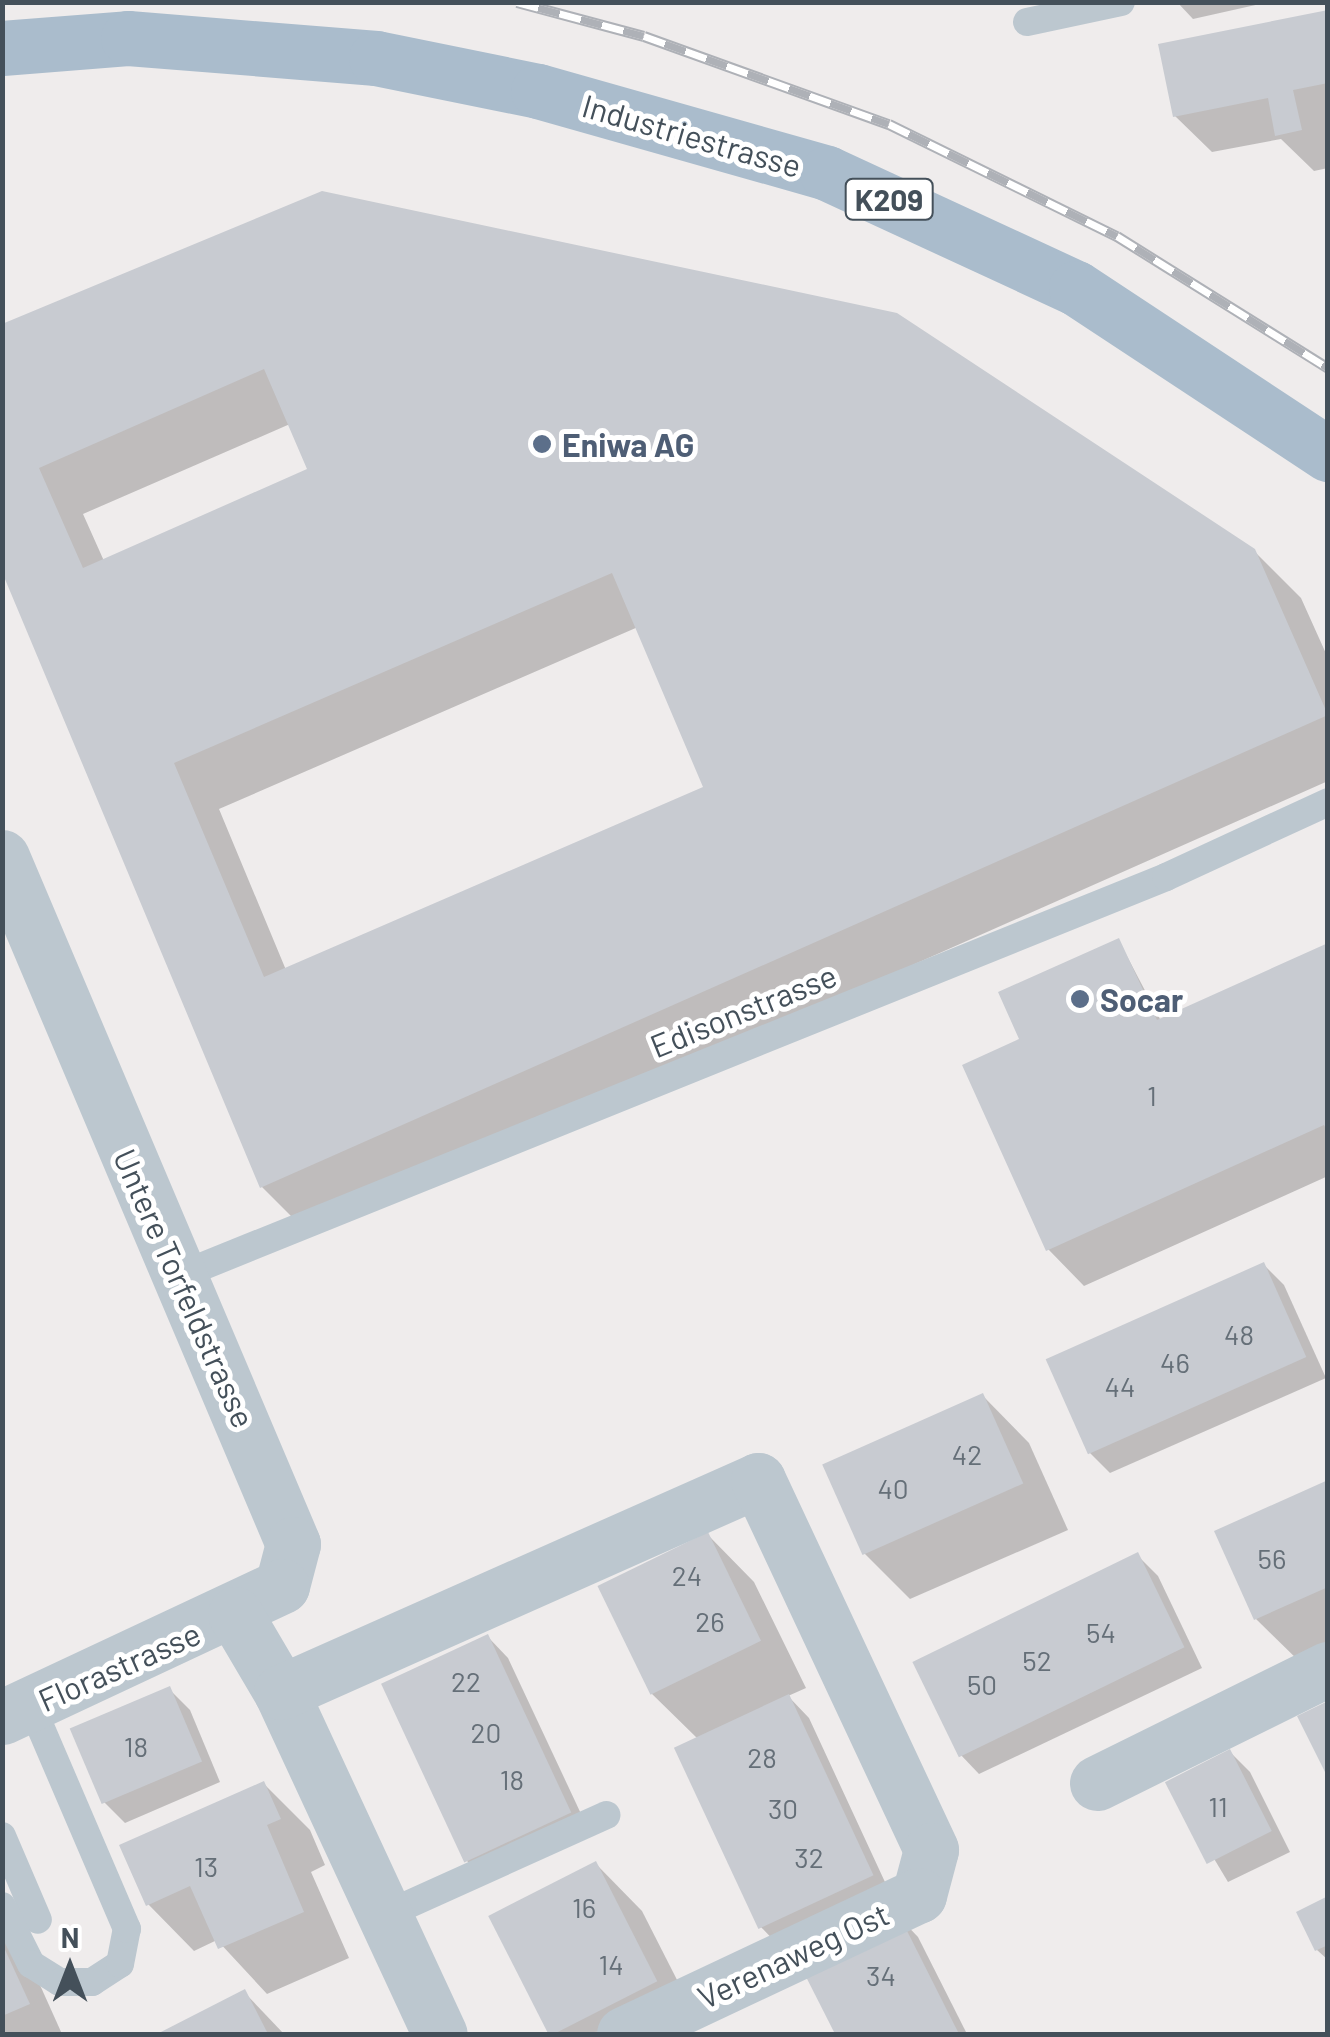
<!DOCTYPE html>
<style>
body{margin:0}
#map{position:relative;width:1330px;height:2037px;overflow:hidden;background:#efecec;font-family:Barlow,sans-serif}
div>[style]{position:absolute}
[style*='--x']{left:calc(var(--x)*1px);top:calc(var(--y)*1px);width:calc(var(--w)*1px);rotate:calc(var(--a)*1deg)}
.shadow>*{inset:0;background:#0003}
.building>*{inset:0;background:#c8cbd1;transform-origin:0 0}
.service>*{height:28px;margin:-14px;padding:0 14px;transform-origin:14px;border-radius:14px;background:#bcc7cf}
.minor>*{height:55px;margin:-27.5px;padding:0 27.5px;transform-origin:27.5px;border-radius:27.5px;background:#bcc7cf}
.primary>*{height:55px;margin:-27.5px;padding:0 27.5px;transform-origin:27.5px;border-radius:27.5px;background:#aabccc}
.rail>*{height:11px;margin-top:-5.5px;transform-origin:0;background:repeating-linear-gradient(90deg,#fff 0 22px,#aeb1b7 0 44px);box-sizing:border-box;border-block:2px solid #aeb1b7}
.dots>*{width:28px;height:28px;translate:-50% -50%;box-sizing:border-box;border:5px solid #fff;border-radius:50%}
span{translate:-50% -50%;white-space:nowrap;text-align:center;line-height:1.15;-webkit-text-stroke:10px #fff;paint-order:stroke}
.number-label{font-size:28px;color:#656f78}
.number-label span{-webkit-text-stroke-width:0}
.shield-label span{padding:2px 8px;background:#fff;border:2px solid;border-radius:8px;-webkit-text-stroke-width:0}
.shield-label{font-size:30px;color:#44505a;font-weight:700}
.street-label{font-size:32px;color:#44505a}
.service-label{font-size:32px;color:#4e5e75;font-weight:700}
.left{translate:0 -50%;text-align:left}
.frame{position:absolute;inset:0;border:5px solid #44505a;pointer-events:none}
.north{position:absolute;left:20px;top:1917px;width:100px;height:100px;-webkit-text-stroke:8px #fff;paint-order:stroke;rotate:0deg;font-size:28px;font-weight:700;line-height:40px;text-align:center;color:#44505a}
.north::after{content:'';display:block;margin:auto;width:35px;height:45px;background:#44505a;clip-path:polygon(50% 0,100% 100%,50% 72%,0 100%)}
</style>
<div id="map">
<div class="shadow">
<i style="clip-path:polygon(1177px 2px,1269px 2px,1193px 19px)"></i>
<i style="clip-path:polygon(1328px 13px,1328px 168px,1314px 171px,1281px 139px,1212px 152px,1175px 116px)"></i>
<i style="clip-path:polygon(evenodd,323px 193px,1254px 551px,1301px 598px,1328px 658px,1328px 781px,308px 1233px,262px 1187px,2px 566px,2px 327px,323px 193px,290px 424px,310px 471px,104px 561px,83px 514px,290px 424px,323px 193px,638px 627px,707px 788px,286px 970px,219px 809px,638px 627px)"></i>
<i style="clip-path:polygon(1119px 941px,1161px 1021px,1328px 946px,1328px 1176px,1084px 1286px,1048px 1249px,1019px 1042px)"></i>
<i style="clip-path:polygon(1264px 1265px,1284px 1285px,1326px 1378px,1110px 1473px,1089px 1452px)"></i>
<i style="clip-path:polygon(983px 1396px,1029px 1443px,1068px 1530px,910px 1599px,864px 1553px)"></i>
<i style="clip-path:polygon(1328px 1483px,1328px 1654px,1303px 1665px,1256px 1619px)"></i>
<i style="clip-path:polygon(708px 1535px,754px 1582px,806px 1688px,788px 1696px,809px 1718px,891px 1895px,780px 1947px,760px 1926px,698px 1739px,651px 1693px)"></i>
<i style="clip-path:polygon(1137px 1555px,1158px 1576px,1202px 1668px,979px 1774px,959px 1753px)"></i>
<i style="clip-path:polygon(488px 1637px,508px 1658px,590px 1833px,488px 1881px,467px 1861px)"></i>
<i style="clip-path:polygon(169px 1689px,190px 1710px,220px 1782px,125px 1823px,104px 1802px)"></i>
<i style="clip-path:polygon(1230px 1752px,1250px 1772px,1290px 1852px,1228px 1882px,1168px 1782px)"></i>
<i style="clip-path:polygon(264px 1784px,310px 1830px,325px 1865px,311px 1872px,349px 1958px,267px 1994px,217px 1940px,194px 1951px,148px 1904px)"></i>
<i style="clip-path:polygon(596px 1864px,642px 1911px,701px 2027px,552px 2034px,492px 1917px)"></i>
<i style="clip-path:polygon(1328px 1899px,1328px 1960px,1317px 1950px)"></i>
<i style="clip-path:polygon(898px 1916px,918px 1937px,967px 2034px,838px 2034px,802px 1964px)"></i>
<i style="clip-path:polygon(2px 1936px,31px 1965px,62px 2034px,2px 2034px)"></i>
<i style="clip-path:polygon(244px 1992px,284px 2034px,162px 2034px)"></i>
</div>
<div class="building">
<i style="clip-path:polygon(1328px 10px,1328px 83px,1293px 90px,1302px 130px,1275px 136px,1268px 98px,1173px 117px,1158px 44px)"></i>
<i style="clip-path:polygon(evenodd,322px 191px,897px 313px,1255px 549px,1328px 715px,260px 1188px,2px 572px,2px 324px,322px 191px,264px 369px,307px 469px,83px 568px,39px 468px,264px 369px,322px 191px,612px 573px,703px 787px,264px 977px,174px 763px,612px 573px)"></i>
<i style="clip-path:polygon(1119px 938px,1157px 1020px,1328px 943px,1328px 1133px,1324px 1125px,1046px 1251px,962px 1065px,1019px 1039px,998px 992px)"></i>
<i style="left:1264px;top:1262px;width:104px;height:239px;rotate:66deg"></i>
<i style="left:983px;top:1393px;width:99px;height:176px;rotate:66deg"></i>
<i style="clip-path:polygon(1328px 1480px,1328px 1587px,1254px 1620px,1214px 1531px)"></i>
<i style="left:708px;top:1532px;width:121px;height:123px;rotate:64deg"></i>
<i style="left:1138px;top:1552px;width:106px;height:251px;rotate:64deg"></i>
<i style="left:488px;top:1634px;width:197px;height:118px;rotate:65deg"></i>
<i style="left:170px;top:1686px;width:82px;height:109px;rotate:67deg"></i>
<i style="left:789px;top:1694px;width:200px;height:127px;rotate:65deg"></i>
<i style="clip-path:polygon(1328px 1701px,1328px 1778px,1297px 1716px)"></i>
<i style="left:1230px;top:1749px;width:92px;height:73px;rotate:63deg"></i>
<i style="clip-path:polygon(264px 1781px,281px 1819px,267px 1825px,304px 1912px,218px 1949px,190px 1886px,146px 1906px,119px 1845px)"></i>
<i style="left:596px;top:1861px;width:135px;height:121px;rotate:63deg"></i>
<i style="clip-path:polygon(1328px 1896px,1328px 1945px,1315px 1951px,1296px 1912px)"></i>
<i style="clip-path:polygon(898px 1913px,959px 2034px,835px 2034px,799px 1963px)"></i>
<i style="clip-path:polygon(2px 1943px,30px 2004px,2px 2016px)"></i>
<i style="clip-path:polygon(245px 1989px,268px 2034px,157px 2034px)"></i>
</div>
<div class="service">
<i style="--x:1027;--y:22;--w:96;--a:-12"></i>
<i style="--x:181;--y:1275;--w:1062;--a:-22"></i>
<i style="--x:1166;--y:877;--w:179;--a:-24.8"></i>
<i style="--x:2;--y:1836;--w:91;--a:66.8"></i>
<i style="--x:2;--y:1906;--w:65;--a:63.4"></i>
<i style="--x:31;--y:1964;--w:34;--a:32"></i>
<i style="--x:60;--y:1982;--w:32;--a:0"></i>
<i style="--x:92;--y:1982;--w:33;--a:-33"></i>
<i style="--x:120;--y:1964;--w:36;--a:-79"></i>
<i style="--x:127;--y:1929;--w:244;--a:-113.2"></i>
<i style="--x:385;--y:1915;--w:243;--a:-24.3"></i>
</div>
<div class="minor">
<i style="--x:2;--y:857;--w:746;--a:67.04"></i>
<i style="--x:293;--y:1544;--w:43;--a:104.7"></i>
<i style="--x:282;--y:1586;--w:309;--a:154.9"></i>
<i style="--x:235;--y:1614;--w:91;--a:59.5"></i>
<i style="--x:281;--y:1692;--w:377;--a:65.1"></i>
<i style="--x:281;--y:1692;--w:522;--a:-23.96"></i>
<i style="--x:758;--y:1480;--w:408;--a:64.9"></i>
<i style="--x:931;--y:1850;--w:47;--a:104.9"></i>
<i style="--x:919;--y:1895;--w:326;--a:154.8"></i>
<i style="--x:1097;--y:1783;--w:258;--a:-26.3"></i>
</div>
<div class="primary">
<i style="--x:2;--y:48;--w:126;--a:-4.5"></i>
<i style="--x:128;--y:38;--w:249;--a:4.6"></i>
<i style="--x:376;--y:58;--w:165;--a:11.5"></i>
<i style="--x:538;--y:91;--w:300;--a:15.8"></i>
<i style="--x:827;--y:173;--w:274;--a:24.8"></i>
<i style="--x:1076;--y:288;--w:302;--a:33.4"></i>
</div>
<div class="rail">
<i style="--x:517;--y:2;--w:131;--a:15"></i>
<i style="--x:644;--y:36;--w:260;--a:19.8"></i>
<i style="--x:889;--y:124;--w:254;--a:26.2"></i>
<i style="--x:1117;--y:236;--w:249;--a:32"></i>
</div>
<div class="dots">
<i style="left:542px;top:444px;background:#5c6f8a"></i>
<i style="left:1080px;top:999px;background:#5c6f8a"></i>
</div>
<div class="number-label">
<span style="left:1152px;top:1095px">1</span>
<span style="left:1239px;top:1334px">48</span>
<span style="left:1175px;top:1362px">46</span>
<span style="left:1120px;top:1386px">44</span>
<span style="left:967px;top:1454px">42</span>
<span style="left:893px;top:1488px">40</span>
<span style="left:1272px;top:1558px">56</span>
<span style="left:687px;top:1575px">24</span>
<span style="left:710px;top:1621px">26</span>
<span style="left:1101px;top:1632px">54</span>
<span style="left:1037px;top:1660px">52</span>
<span style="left:466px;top:1681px">22</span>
<span style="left:982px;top:1684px">50</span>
<span style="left:486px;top:1732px">20</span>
<span style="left:136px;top:1746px">18</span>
<span style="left:762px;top:1757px">28</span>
<span style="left:512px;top:1779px">18</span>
<span style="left:1218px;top:1806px">11</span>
<span style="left:783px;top:1808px">30</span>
<span style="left:809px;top:1857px">32</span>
<span style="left:206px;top:1866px">13</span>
<span style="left:584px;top:1907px">16</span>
<span style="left:611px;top:1964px">14</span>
<span style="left:881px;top:1975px">34</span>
</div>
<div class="shield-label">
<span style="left:889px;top:199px">K209</span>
</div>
<div class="street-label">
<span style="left:692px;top:135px;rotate:16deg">Industriestrasse</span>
<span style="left:743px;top:1010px;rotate:-22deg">Edisonstrasse</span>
<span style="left:185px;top:1288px;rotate:66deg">Untere Torfeldstrasse</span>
<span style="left:119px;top:1666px;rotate:-24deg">Florastrasse</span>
<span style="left:793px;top:1955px;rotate:-25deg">Verenaweg Ost</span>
</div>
<div class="service-label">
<span class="left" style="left:562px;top:444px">Eniwa AG</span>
<span class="left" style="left:1100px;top:999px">Socar</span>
</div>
<div class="frame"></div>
<div class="north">N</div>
</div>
